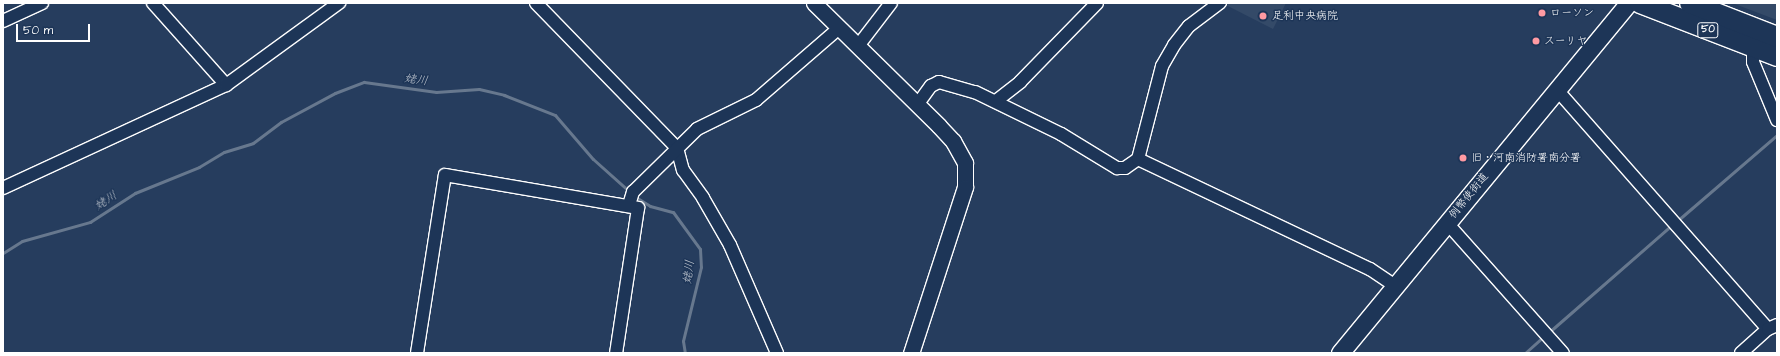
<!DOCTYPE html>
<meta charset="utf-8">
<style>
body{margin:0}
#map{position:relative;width:1780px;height:356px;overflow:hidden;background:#263d5e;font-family:"Architects Daughter","Klee One",sans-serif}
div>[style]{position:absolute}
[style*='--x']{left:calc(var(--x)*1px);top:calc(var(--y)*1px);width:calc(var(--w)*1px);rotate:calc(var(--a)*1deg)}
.built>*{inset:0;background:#344a68}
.stream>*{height:3px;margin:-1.5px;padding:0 1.5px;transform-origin:1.5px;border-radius:1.5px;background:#67788e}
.roads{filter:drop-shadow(1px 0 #fff) drop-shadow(-1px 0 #fff) drop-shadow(0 1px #fff) drop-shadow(0 -1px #fff)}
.minor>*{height:12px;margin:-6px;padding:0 6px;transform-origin:6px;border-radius:6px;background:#1d3557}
.tertiary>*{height:15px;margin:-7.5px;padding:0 7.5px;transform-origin:7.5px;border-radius:7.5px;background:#1d3557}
.secondary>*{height:17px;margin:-8.5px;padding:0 8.5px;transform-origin:8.5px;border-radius:8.5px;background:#1d3557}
.trunk>*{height:20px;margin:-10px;padding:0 10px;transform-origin:10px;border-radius:10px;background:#1d3557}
.dots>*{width:11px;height:11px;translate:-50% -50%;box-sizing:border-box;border:2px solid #1d3557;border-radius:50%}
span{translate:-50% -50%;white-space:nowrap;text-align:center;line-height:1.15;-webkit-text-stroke:3px #1d3557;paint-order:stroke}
.shield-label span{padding:1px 3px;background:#1d3557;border:1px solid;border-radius:3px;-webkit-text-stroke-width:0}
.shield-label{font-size:10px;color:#fff;font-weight:700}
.poi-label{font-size:11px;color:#fff}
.left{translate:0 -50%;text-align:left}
.street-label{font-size:11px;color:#fff}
.water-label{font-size:12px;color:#bbc2cc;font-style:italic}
.frame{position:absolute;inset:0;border:4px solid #fff;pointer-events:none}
.scale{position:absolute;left:16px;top:24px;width:74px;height:18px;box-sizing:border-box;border:2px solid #fff;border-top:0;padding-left:5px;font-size:12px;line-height:14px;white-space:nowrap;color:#fff;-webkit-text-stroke:3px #1d3557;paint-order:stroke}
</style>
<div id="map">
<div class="built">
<i style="clip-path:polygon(1222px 3px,1286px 3px,1273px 29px)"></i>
<i style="clip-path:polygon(1732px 3px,1777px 3px,1777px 20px)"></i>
</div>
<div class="stream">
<i style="--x:634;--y:196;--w:19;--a:32"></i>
<i style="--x:650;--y:206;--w:24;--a:15"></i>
<i style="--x:673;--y:212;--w:46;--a:53.9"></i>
<i style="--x:700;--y:249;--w:18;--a:87"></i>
<i style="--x:701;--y:267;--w:76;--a:103.7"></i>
<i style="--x:683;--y:341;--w:12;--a:81"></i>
<i style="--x:1677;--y:221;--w:132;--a:-40.7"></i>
<i style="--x:3;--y:253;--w:22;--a:-32"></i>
<i style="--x:22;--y:241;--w:71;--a:-15.6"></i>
<i style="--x:90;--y:222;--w:54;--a:-32.8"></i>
<i style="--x:135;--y:193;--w:69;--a:-22.1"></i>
<i style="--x:199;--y:167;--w:29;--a:-31"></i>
<i style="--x:224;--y:152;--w:30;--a:-17"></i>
<i style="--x:253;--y:143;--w:35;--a:-37"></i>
<i style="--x:281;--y:122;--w:61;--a:-28.2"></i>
<i style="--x:335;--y:93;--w:31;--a:-21"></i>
<i style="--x:364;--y:82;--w:73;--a:7.9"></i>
<i style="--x:436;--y:92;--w:43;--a:-4"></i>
<i style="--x:479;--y:89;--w:26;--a:13"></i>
<i style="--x:504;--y:95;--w:55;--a:21.4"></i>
<i style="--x:555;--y:115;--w:58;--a:49.2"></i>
<i style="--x:593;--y:159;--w:50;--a:41.7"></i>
<i style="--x:1548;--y:333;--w:164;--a:-41.1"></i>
<i style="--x:1525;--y:353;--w:25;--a:-42"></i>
</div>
<div class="roads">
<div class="minor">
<i style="--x:153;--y:3;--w:110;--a:48.3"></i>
<i style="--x:536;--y:3;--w:202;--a:45.8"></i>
<i style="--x:677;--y:148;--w:23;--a:75"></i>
<i style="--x:683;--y:170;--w:34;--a:54"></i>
<i style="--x:703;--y:198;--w:54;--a:60.1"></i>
<i style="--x:730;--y:245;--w:118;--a:66.5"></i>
<i style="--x:3;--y:21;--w:43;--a:-24.8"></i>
<i style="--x:858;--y:46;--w:54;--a:-52.5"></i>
<i style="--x:1753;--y:47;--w:15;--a:90"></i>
<i style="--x:1753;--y:62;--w:63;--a:67.5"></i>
<i style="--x:1558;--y:91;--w:317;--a:48.6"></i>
<i style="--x:996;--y:101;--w:31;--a:-38"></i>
<i style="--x:1020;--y:82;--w:110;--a:-45.7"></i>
<i style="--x:917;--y:105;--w:24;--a:-54"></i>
<i style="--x:931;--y:86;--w:9;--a:-27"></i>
<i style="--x:939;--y:82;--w:37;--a:16"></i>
<i style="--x:975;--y:92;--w:96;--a:26"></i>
<i style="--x:1061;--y:134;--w:66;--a:31.3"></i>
<i style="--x:1117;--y:168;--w:8;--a:0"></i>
<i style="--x:1125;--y:168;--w:16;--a:-35"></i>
<i style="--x:1138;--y:159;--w:257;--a:25.4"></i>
<i style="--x:1370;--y:269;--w:30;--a:34"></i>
<i style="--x:1138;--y:159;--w:96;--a:-75.5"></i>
<i style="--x:1162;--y:66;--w:24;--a:-60"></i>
<i style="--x:1174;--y:45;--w:24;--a:-52"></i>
<i style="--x:1189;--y:26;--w:39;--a:-37"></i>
<i style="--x:3;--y:188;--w:246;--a:-24.8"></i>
<i style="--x:226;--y:85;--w:140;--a:-36"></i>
<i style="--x:629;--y:205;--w:14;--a:-73"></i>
<i style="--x:633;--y:192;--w:90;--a:-44.5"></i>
<i style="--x:697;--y:129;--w:66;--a:-26.2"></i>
<i style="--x:756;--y:100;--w:110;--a:-40.9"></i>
<i style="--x:1447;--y:223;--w:174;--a:48.3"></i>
<i style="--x:417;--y:353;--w:180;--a:-81.1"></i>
<i style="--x:445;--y:175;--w:196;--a:9.7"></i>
<i style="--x:638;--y:208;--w:147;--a:98.6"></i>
<i style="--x:1741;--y:353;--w:36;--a:-42"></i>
<i style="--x:1768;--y:329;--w:10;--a:-24"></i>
</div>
<div class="tertiary">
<i style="--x:814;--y:3;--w:175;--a:44.5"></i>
<i style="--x:939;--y:126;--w:21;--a:47"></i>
<i style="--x:953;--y:141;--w:25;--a:61"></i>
<i style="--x:965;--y:163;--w:24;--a:90"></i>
<i style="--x:965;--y:187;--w:175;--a:108"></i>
</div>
<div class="secondary">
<i style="--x:1340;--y:353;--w:454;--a:-50.5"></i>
</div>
<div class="trunk">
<i style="--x:1640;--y:3;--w:147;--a:21.1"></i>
<i style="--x:1690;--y:3;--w:93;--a:21.3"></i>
</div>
</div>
<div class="dots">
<i style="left:1542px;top:13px;background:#ff9aa2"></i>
<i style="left:1263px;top:16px;background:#ff9aa2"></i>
<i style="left:1536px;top:41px;background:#ff9aa2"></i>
<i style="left:1463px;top:158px;background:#ff9aa2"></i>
</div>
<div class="shield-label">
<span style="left:1708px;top:30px">50</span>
</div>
<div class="poi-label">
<span class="left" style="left:1550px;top:13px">ローソン</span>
<span class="left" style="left:1272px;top:16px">足利中央病院</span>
<span class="left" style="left:1544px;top:41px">スーリヤ</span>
<span class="left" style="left:1471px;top:158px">旧・河南消防署南分署</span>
</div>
<div class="street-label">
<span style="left:1469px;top:196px;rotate:-51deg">例幣使街道</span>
</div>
<div class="water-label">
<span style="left:416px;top:80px;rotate:8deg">姥川</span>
<span style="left:106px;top:201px;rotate:-33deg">姥川</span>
<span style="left:689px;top:272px;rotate:-82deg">姥川</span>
</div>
<div class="frame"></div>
<div class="scale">50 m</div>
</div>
